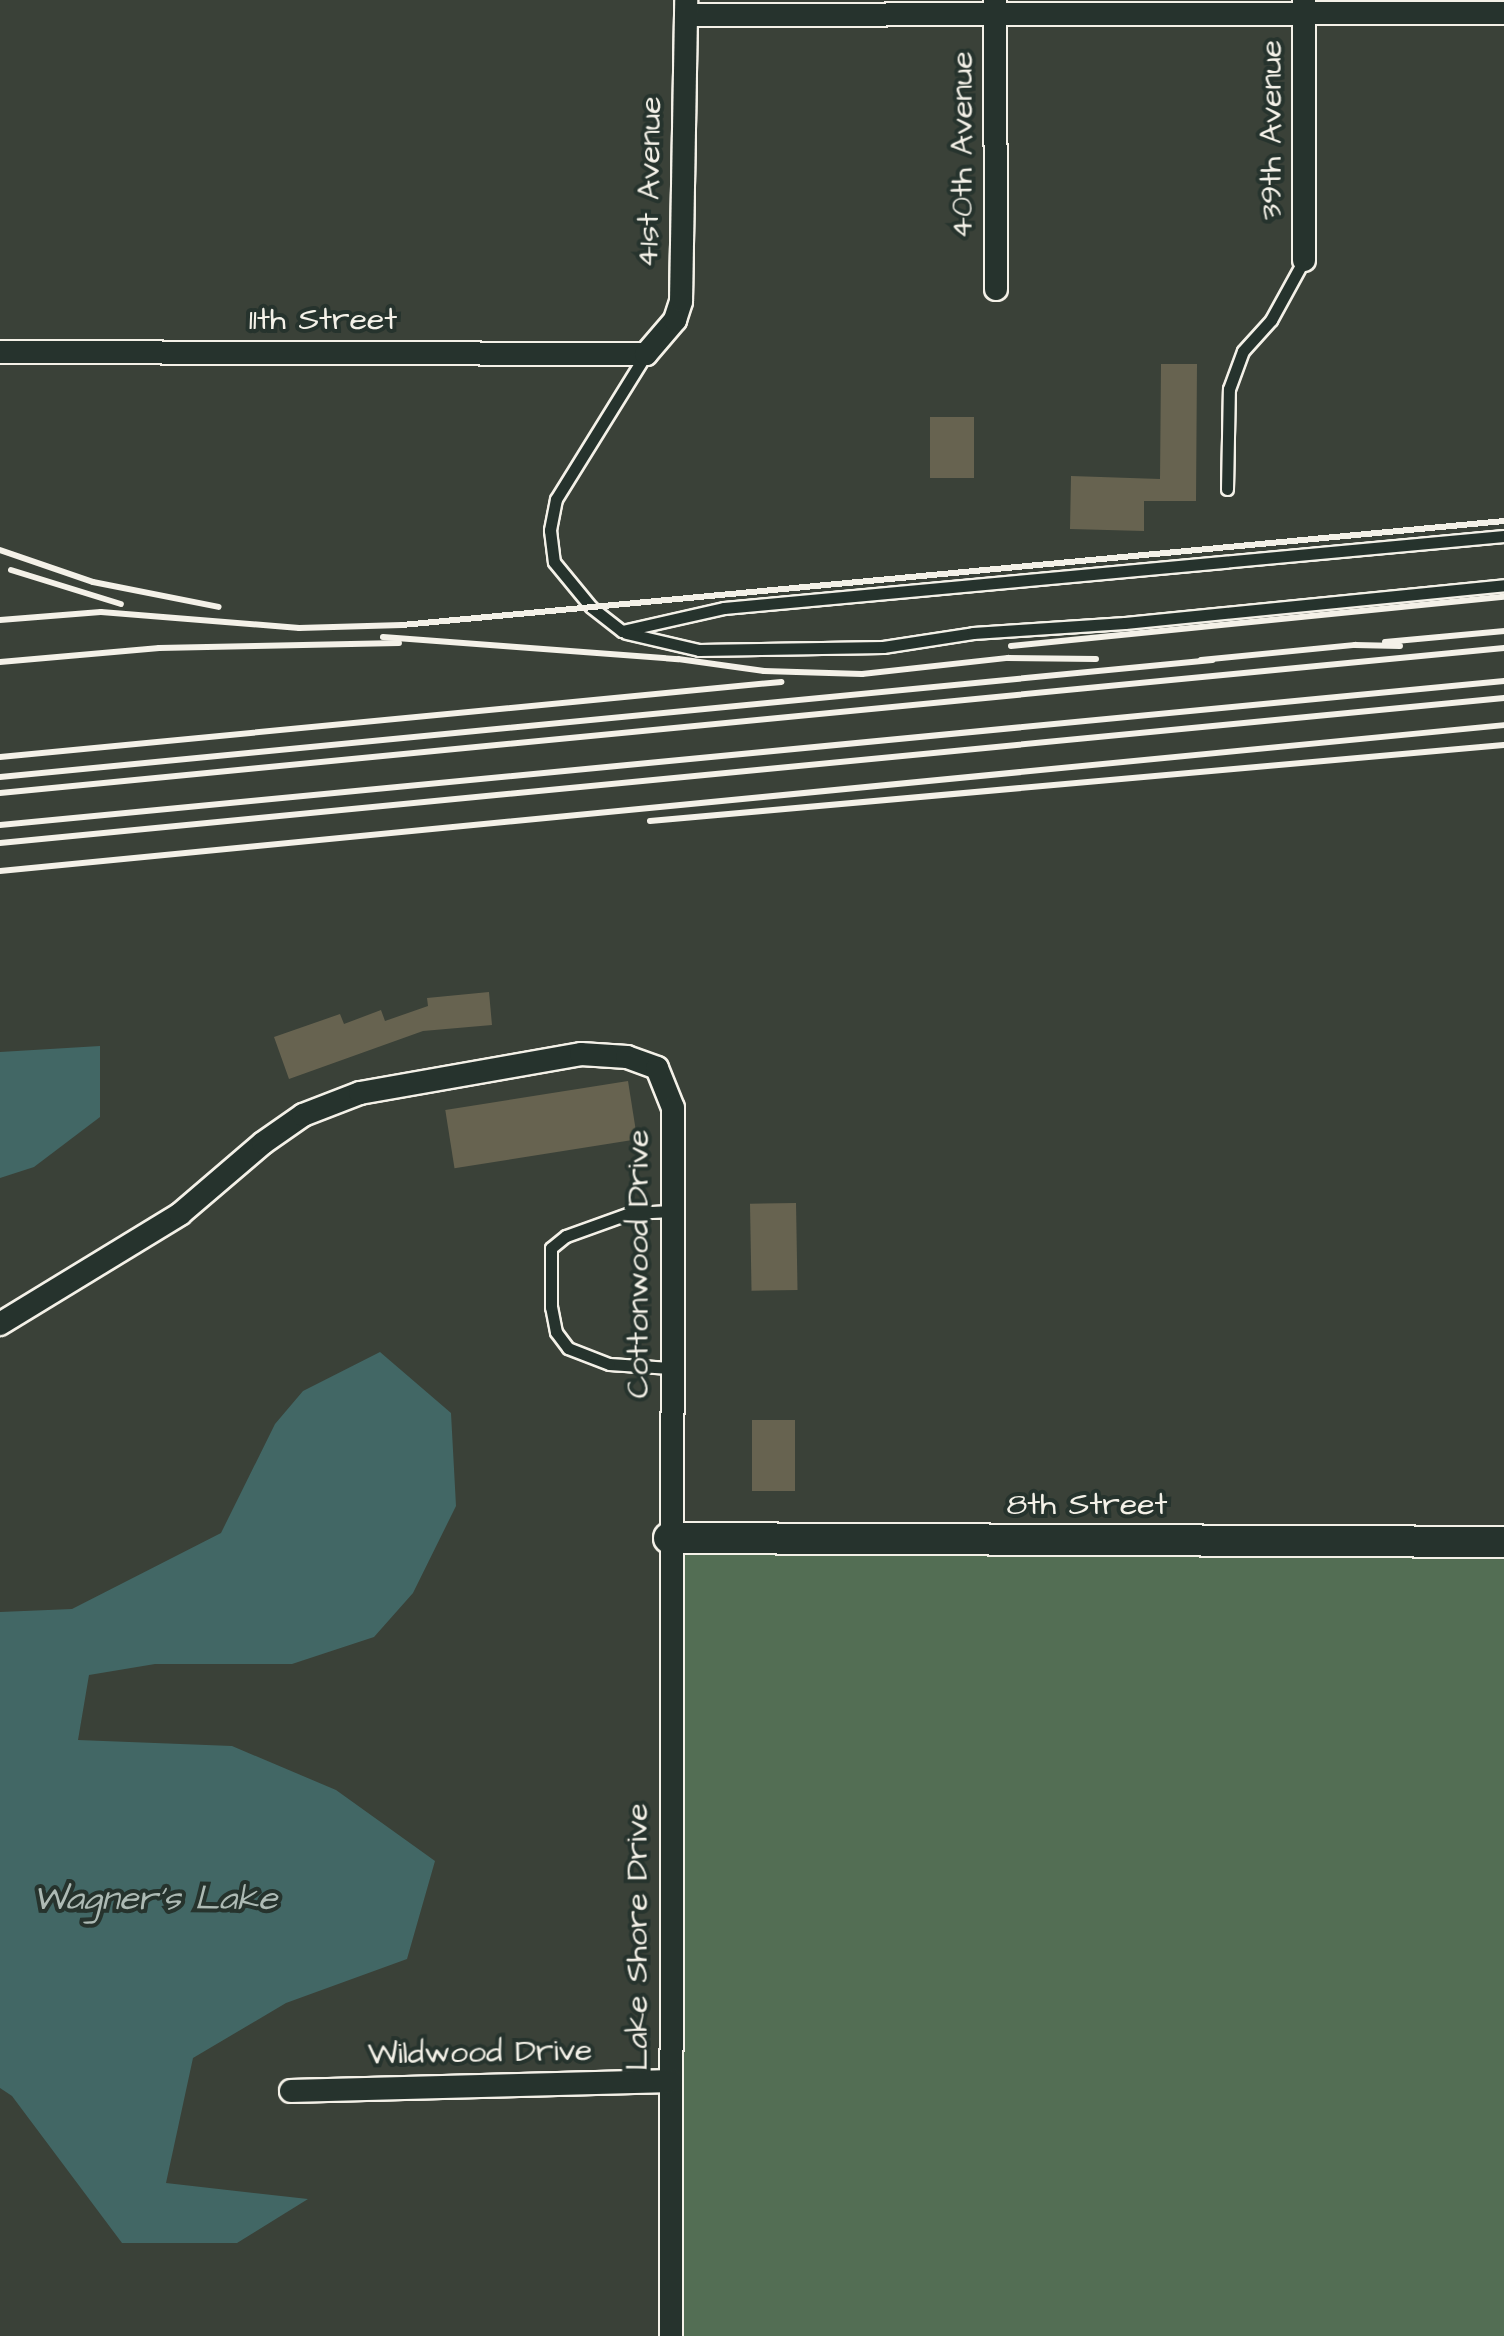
<!DOCTYPE html>
<style>
body{margin:0}
#map{position:relative;width:1504px;height:2336px;overflow:hidden;background:#3a4138;font-family:"Architects Daughter",sans-serif}
div>[style]{position:absolute}
[style*='--x']{left:calc(var(--x)*1px);top:calc(var(--y)*1px);width:calc(var(--w)*1px);rotate:calc(var(--a)*1deg)}
.green>*{inset:0;background:#536e54;transform-origin:0 0}
.water>*{inset:0;background:#426765}
.building>*{inset:0;background:#676350;transform-origin:0 0}
.roads{filter:drop-shadow(2px 0 #f4f1e8) drop-shadow(-2px 0 #f4f1e8) drop-shadow(0 2px #f4f1e8) drop-shadow(0 -2px #f4f1e8)}
.lane>*{height:11px;margin:-5.5px;padding:0 5.5px;transform-origin:5.5px;border-radius:5.5px;background:#26332d}
.street>*{height:22px;margin:-11px;padding:0 11px;transform-origin:11px;border-radius:11px;background:#26332d}
.secondary>*{height:30px;margin:-15px;padding:0 15px;transform-origin:15px;border-radius:15px;background:#26332d}
.rail>*{height:6px;margin:-3px;padding:0 3px;transform-origin:3px;border-radius:3px;background:#f4f1e8}
span{translate:-50% -50%;white-space:nowrap;text-align:center;line-height:1.15;-webkit-text-stroke:8px #26332d;paint-order:stroke}
.street-label{font-size:32px;color:#f4f1e8}
.water-label{font-size:35px;color:#adbab4;font-style:italic}
</style>
<div id="map">
<div class="green">
<i style="left:669px;top:1538px;width:835px;height:798px"></i>
</div>
<div class="water">
<i style="clip-path:polygon(100px 1046px,100px 1117px,34px 1167px,0 1178px,0 1052px)"></i>
<i style="clip-path:polygon(380px 1352px,451px 1413px,456px 1506px,413px 1593px,374px 1637px,292px 1664px,155px 1664px,89px 1675px,78px 1740px,232px 1746px,336px 1790px,435px 1861px,407px 1959px,286px 2003px,193px 2058px,166px 2183px,308px 2199px,237px 2243px,122px 2243px,12px 2096px,0 2088px,0 1612px,72px 1609px,221px 1533px,275px 1424px,303px 1391px)"></i>
</div>
<div class="building">
<i style="clip-path:polygon(1161px 364px,1197px 364px,1196px 501px,1144px 501px,1144px 531px,1070px 529px,1071px 476px,1160px 479px)"></i>
<i style="left:930px;top:417px;width:44px;height:61px"></i>
<i style="clip-path:polygon(489px 992px,492px 1025px,423px 1031px,289px 1079px,274px 1037px,340px 1014px,344px 1024px,381px 1010px,385px 1021px,428px 1006px,427px 998px)"></i>
<i style="left:628px;top:1081px;width:59px;height:185px;rotate:81deg"></i>
<i style="left:796px;top:1203px;width:87px;height:46px;rotate:89deg"></i>
<i style="left:752px;top:1420px;width:43px;height:71px"></i>
</div>
<div class="roads">
<div class="lane">
<i style="--x:646;--y:354;--w:171;--a:121.8"></i>
<i style="--x:556;--y:499;--w:32;--a:101"></i>
<i style="--x:550;--y:530;--w:32;--a:83"></i>
<i style="--x:554;--y:562;--w:58;--a:50.6"></i>
<i style="--x:591;--y:607;--w:39;--a:38"></i>
<i style="--x:622;--y:631;--w:105;--a:-12.7"></i>
<i style="--x:724;--y:608;--w:783;--a:-5.27"></i>
<i style="--x:1227;--y:489;--w:100;--a:-88.9"></i>
<i style="--x:1229;--y:389;--w:40;--a:-69.8"></i>
<i style="--x:1243;--y:351;--w:42;--a:-47.9"></i>
<i style="--x:1271;--y:320;--w:68;--a:-61.2"></i>
<i style="--x:626;--y:633;--w:75;--a:13.1"></i>
<i style="--x:699;--y:650;--w:184;--a:-0.9"></i>
<i style="--x:883;--y:647;--w:91;--a:-8.8"></i>
<i style="--x:973;--y:633;--w:152;--a:-3.8"></i>
<i style="--x:1125;--y:623;--w:381;--a:-5.7"></i>
<i style="--x:670;--y:1368;--w:61;--a:-176.2"></i>
<i style="--x:609;--y:1364;--w:44;--a:-158.7"></i>
<i style="--x:568;--y:1348;--w:20;--a:-127"></i>
<i style="--x:556;--y:1332;--w:25;--a:-101"></i>
<i style="--x:551;--y:1307;--w:59;--a:-90"></i>
<i style="--x:551;--y:1248;--w:19;--a:-39"></i>
<i style="--x:566;--y:1236;--w:68;--a:-19.8"></i>
<i style="--x:630;--y:1213;--w:42;--a:-2.7"></i>
</div>
<div class="street">
<i style="--x:995;--y:0;--w:289;--a:89.8"></i>
<i style="--x:1304;--y:0;--w:260;--a:90"></i>
<i style="--x:686;--y:15;--w:818;--a:-0.14"></i>
<i style="--x:0;--y:352;--w:646;--a:0.18"></i>
<i style="--x:646;--y:354;--w:45;--a:-49.5"></i>
<i style="--x:675;--y:320;--w:20;--a:-72"></i>
<i style="--x:681;--y:301;--w:301;--a:-89"></i>
<i style="--x:0;--y:1324;--w:211;--a:-31.4"></i>
<i style="--x:180;--y:1214;--w:109;--a:-40.5"></i>
<i style="--x:263;--y:1143;--w:49;--a:-35"></i>
<i style="--x:303;--y:1115;--w:61;--a:-21.1"></i>
<i style="--x:360;--y:1093;--w:224;--a:-10"></i>
<i style="--x:581;--y:1054;--w:46;--a:3.7"></i>
<i style="--x:627;--y:1057;--w:32;--a:20"></i>
<i style="--x:657;--y:1068;--w:43;--a:68.2"></i>
<i style="--x:673;--y:1108;--w:1228;--a:90.09"></i>
<i style="--x:291;--y:2091;--w:380;--a:-1.5"></i>
</div>
<div class="secondary">
<i style="--x:669;--y:1538;--w:835;--a:0.27"></i>
</div>
</div>
<div class="rail">
<i style="--x:0;--y:550;--w:98;--a:19"></i>
<i style="--x:93;--y:582;--w:128;--a:11.2"></i>
<i style="--x:11;--y:570;--w:115;--a:17.2"></i>
<i style="--x:0;--y:620;--w:101;--a:-4.5"></i>
<i style="--x:101;--y:612;--w:199;--a:4.6"></i>
<i style="--x:299;--y:628;--w:103;--a:-1.7"></i>
<i style="--x:402;--y:625;--w:1107;--a:-5.39"></i>
<i style="--x:383;--y:637;--w:296;--a:4.3"></i>
<i style="--x:678;--y:659;--w:87;--a:7.9"></i>
<i style="--x:764;--y:671;--w:98;--a:1.8"></i>
<i style="--x:862;--y:674;--w:147;--a:-6.3"></i>
<i style="--x:1008;--y:658;--w:88;--a:0.7"></i>
<i style="--x:1385;--y:642;--w:120;--a:-5.3"></i>
<i style="--x:1011;--y:646;--w:495;--a:-5.7"></i>
<i style="--x:1201;--y:660;--w:155;--a:-5.6"></i>
<i style="--x:1355;--y:645;--w:45;--a:1.3"></i>
<i style="--x:0;--y:662;--w:160;--a:-5"></i>
<i style="--x:159;--y:648;--w:240;--a:-1.2"></i>
<i style="--x:0;--y:757;--w:785;--a:-5.49"></i>
<i style="--x:0;--y:777;--w:1218;--a:-5.51"></i>
<i style="--x:0;--y:793;--w:1511;--a:-5.51"></i>
<i style="--x:650;--y:821;--w:857;--a:-5.09"></i>
<i style="--x:0;--y:825;--w:1511;--a:-5.47"></i>
<i style="--x:0;--y:843;--w:1511;--a:-5.51"></i>
<i style="--x:0;--y:871;--w:1511;--a:-5.54"></i>
</div>
<div class="street-label">
<span style="left:1272px;top:130px;rotate:-90deg">39th Avenue</span>
<span style="left:963px;top:145px;rotate:-90deg">40th Avenue</span>
<span style="left:650px;top:182px;rotate:-89deg">41st Avenue</span>
<span style="left:323px;top:320px">11th Street</span>
<span style="left:639px;top:1264px;rotate:-90deg">Cottonwood Drive</span>
<span style="left:1087px;top:1505px">8th Street</span>
<span style="left:638px;top:1937px;rotate:-90deg">Lake Shore Drive</span>
<span style="left:480px;top:2053px;rotate:-1deg">Wildwood Drive</span>
</div>
<div class="water-label">
<span style="left:155px;top:1899px">Wagner's Lake</span>
</div>
</div>
